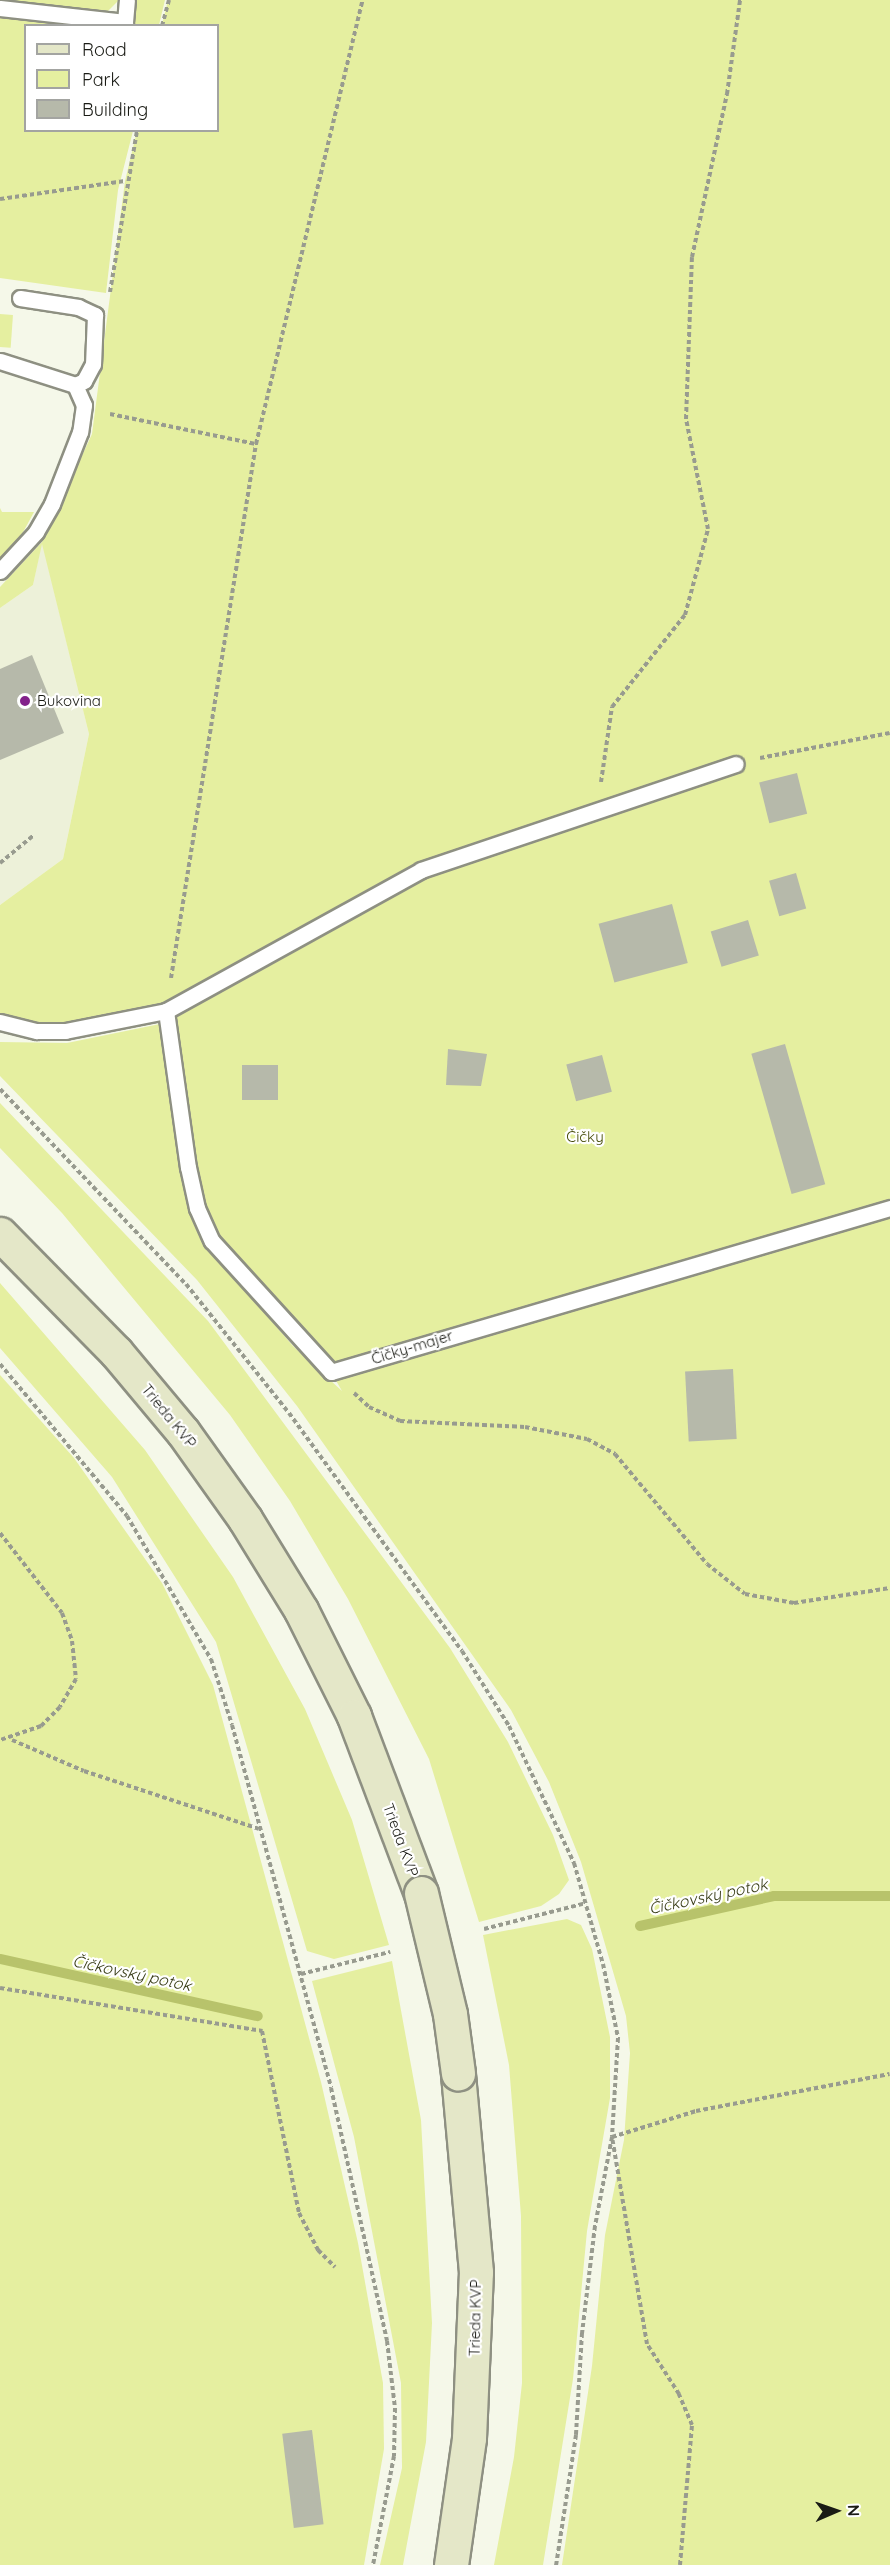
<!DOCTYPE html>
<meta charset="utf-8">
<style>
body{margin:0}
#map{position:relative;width:890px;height:2565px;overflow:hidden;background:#f5f8e9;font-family:Quicksand,sans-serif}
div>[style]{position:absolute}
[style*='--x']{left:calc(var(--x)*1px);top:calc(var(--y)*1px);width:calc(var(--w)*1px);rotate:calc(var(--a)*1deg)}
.built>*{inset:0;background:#edf1d9}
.green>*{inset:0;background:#e5efa0;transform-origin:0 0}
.stream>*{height:10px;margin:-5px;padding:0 5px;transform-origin:5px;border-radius:5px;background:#b8c36b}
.building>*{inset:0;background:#b6b9aa;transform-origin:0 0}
.path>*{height:4px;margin-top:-2px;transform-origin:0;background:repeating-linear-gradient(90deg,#989b8f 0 4.5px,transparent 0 7.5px)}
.roads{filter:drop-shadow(2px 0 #8e9082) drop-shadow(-2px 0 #8e9082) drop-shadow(0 2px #8e9082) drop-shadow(0 -2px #8e9082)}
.lane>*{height:15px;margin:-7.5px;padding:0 7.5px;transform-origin:7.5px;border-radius:7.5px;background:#fff}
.secondary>*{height:33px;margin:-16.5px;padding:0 16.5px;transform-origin:16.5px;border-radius:16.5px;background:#e4e7c8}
.bridges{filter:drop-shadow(2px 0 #8e9082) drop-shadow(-2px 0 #8e9082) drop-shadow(0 2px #8e9082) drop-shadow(0 -2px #8e9082)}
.secondary-bridge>*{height:33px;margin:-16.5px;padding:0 16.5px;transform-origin:16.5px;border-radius:16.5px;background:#e4e7c8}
.dots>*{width:16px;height:16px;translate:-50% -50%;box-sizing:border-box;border:3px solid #fff;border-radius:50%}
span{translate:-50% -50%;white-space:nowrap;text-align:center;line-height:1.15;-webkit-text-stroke:4.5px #fff;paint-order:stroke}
.poi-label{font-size:15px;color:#1a1b15}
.left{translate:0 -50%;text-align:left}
.park-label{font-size:15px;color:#464c07}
.street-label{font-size:15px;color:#1a1b15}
.water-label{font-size:16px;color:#383c16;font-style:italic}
.legend{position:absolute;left:24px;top:24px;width:195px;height:108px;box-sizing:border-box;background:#fff;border:2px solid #a3a4a1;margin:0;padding:8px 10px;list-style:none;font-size:18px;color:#1a1b15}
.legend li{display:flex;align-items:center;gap:12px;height:30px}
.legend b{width:30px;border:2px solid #a3a4a1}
.north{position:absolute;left:806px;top:2481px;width:60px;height:60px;-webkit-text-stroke:4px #fff;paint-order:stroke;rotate:88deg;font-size:16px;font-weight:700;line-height:24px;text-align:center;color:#1a1b15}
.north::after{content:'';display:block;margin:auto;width:21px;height:27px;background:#1a1b15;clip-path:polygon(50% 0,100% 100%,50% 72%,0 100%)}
</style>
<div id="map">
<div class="built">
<i style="clip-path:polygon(42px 542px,89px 734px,63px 859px,0 905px,0 608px,33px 585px)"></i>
</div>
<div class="green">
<i style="clip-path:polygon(0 0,119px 0,108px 11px)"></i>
<i style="clip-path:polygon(135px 0,165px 0,159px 25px,132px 26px)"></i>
<i style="clip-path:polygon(168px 0,890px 0,890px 2565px,562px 2565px,592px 2366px,605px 2235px,624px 2140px,630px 2053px,626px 2016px,581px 1862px,549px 1782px,511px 1710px,297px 1406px,197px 1280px,0 1076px,0 1042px,67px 1043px,160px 1024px,180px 1167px,190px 1212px,205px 1244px,293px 1346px,342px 1391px,331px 1372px,247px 1283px,197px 1208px,166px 1011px,98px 1027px,0 1022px,0 905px,63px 859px,89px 734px,42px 544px,33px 585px,0 608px,0 587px,42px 542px,92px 434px,125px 181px,137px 131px,218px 130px,218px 26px,162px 25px)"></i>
<i style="clip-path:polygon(0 18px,89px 25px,26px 26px,26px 130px,133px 131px,118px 190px,106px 293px,0 278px)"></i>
<i style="left:0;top:314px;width:13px;height:33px;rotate:4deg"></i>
<i style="clip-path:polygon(0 508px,2px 512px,34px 512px,21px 536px,0 558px)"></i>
<i style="clip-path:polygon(0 1103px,208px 1321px,450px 1648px,508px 1742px,553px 1835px,569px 1880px,559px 1894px,541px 1906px,479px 1922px,429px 1759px,348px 1599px,290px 1501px,230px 1415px,62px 1213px,0 1148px)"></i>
<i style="clip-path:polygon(0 1283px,145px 1450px,233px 1577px,305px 1709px,352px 1820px,389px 1945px,334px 1959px,307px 1951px,216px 1642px,112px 1477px,0 1348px)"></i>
<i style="clip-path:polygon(0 1375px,74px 1458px,162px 1583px,213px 1685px,321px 2082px,358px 2243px,383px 2383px,384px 2449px,364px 2565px,0 2565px)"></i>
<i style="clip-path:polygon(567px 1919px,581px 1925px,592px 1949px,610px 2037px,610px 2098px,587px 2231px,573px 2379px,543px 2565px,494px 2565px,514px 2457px,522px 2383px,521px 2216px,509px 2065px,483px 1935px)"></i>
<i style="clip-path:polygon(392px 1961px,421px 2120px,432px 2323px,426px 2442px,403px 2565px,380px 2565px,402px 2468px,401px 2383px,354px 2137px,312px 1981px)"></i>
</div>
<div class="stream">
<i style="--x:640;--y:1926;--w:137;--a:-12.6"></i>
<i style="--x:774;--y:1896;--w:116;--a:0"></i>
<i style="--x:0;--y:1959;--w:264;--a:12.5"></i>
</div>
<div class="building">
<i style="clip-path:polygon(32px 655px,64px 733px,0 760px,0 669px)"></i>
<i style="left:797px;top:773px;width:42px;height:39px;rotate:76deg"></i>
<i style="left:796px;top:873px;width:37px;height:28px;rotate:74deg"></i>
<i style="left:672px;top:904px;width:61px;height:76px;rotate:75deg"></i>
<i style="left:748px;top:920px;width:37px;height:39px;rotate:73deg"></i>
<i style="left:785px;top:1044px;width:146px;height:35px;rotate:74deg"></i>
<i style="clip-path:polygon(448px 1049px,487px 1054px,481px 1086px,446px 1085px)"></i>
<i style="left:602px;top:1055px;width:38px;height:37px;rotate:75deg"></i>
<i style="left:278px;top:1065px;width:35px;height:36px;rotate:90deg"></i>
<i style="left:733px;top:1369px;width:70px;height:48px;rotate:87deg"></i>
<i style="left:312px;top:2430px;width:95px;height:30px;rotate:83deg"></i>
</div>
<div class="path">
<i style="--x:162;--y:26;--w:27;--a:-75"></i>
<i style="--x:0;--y:199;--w:126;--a:-8.2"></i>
<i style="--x:110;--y:292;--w:164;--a:-80.5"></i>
<i style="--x:110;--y:414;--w:149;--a:11.6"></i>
<i style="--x:760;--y:758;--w:132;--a:-10.9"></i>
<i style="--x:601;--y:782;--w:76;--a:-81.7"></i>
<i style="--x:612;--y:707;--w:117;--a:-51.6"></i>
<i style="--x:685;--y:615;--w:89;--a:-75"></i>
<i style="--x:708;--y:529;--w:112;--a:-101.3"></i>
<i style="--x:686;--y:419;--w:162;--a:-87.9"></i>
<i style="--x:692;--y:257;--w:167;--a:-77.9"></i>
<i style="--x:727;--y:94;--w:95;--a:-82.1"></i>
<i style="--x:0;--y:863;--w:44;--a:-39.5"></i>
<i style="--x:171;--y:978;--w:541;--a:-80.96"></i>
<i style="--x:256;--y:444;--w:457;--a:-76.5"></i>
<i style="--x:0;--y:1089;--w:269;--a:46.4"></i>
<i style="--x:186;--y:1284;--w:165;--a:51.4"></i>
<i style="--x:289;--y:1413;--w:294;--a:54"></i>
<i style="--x:462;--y:1651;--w:89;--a:57.9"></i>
<i style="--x:509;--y:1726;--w:152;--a:64.6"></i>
<i style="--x:574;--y:1863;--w:105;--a:74"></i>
<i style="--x:603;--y:1964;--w:76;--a:78.5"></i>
<i style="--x:618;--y:2038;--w:99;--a:93.5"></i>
<i style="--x:612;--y:2137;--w:91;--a:100.8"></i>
<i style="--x:595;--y:2226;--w:108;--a:96.9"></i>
<i style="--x:582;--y:2333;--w:102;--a:93.4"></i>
<i style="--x:576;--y:2435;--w:132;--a:98.7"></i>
<i style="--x:0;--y:1364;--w:198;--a:50.1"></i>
<i style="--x:127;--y:1516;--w:166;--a:59.6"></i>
<i style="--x:211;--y:1659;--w:69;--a:72.3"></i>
<i style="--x:232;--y:1725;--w:376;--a:74.7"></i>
<i style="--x:331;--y:2088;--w:259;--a:77.5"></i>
<i style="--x:387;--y:2341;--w:67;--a:83.2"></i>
<i style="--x:395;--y:2408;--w:48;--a:91.2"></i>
<i style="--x:394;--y:2456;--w:111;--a:100.9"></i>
<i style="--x:354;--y:1393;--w:21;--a:43"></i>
<i style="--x:369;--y:1407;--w:34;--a:24"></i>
<i style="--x:400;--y:1421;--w:125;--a:2.7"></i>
<i style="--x:525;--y:1427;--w:63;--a:11"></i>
<i style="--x:587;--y:1439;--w:32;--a:28"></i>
<i style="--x:615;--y:1454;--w:143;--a:50.1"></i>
<i style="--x:707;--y:1564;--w:48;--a:38.3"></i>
<i style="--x:745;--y:1594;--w:50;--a:10.4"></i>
<i style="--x:794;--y:1603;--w:97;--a:-8.9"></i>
<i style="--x:0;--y:1533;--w:101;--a:52.2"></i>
<i style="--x:62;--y:1613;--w:30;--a:70"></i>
<i style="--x:72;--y:1641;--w:38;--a:84"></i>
<i style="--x:76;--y:1679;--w:32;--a:120"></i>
<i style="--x:60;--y:1707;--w:27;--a:135"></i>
<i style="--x:41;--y:1726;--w:43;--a:161.1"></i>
<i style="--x:12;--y:1740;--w:78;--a:23.3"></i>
<i style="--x:84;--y:1771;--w:184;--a:18.3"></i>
<i style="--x:484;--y:1929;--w:105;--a:-14.3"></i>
<i style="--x:301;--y:1974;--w:92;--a:-13.9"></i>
<i style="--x:0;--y:1988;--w:266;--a:9.3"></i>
<i style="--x:262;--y:2031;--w:186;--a:78.5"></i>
<i style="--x:299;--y:2213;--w:42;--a:62.8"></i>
<i style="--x:318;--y:2250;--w:24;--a:45"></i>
<i style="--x:680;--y:2565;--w:141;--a:-85.1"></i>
<i style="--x:692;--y:2425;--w:34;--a:-113"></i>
<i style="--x:679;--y:2394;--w:59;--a:-122.6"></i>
<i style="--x:647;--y:2344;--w:210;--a:-99.6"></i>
<i style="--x:612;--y:2137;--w:88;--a:-17.2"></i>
<i style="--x:696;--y:2111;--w:197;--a:-10.8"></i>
</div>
<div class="roads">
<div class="lane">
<i style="--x:0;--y:8;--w:126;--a:6.4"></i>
<i style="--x:125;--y:22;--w:22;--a:-85"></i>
<i style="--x:20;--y:298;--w:59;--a:8.8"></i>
<i style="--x:78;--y:307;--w:19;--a:25"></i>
<i style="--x:95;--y:315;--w:49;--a:92.3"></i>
<i style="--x:93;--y:364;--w:19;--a:118"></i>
<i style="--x:84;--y:381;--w:10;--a:156"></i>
<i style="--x:0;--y:361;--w:79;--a:17.7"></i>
<i style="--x:75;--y:385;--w:22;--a:66"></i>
<i style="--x:84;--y:405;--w:27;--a:98"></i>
<i style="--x:80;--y:432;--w:77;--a:111.3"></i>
<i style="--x:52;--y:504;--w:32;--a:120"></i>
<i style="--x:36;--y:532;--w:53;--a:132.7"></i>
<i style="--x:166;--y:1011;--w:158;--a:82"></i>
<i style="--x:188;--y:1167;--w:42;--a:77.6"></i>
<i style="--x:197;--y:1208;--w:36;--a:66"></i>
<i style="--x:212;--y:1241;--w:177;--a:47.7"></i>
<i style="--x:331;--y:1372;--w:583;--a:-16.35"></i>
<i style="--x:0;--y:1022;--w:38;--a:14"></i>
<i style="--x:37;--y:1031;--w:28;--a:0"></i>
<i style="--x:65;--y:1031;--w:103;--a:-11.2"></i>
<i style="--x:166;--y:1011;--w:291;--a:-28.9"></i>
<i style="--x:421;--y:870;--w:332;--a:-18.6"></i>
</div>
<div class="secondary">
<i style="--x:0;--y:1234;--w:165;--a:45.5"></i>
<i style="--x:116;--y:1352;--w:104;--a:50.1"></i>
<i style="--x:183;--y:1432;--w:107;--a:54.5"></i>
<i style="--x:245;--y:1519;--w:107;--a:58.4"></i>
<i style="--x:301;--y:1610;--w:119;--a:63.4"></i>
<i style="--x:354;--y:1716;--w:189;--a:69.3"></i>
<i style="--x:451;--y:2565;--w:128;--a:-81.9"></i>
<i style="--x:469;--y:2438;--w:166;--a:-87.6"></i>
<i style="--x:476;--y:2272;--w:200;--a:-95.2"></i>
</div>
</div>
<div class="bridges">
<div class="secondary-bridge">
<i style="--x:421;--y:1893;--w:124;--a:76.5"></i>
<i style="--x:450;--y:2014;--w:60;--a:82.3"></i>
</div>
</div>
<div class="dots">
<i style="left:25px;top:701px;background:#83218b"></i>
</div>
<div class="poi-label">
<span class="left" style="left:37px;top:701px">Bukovina</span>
</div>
<div class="park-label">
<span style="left:585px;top:1137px">Čičky</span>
</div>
<div class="street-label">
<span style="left:412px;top:1347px;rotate:-17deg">Čičky-majer</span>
<span style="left:169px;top:1416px;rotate:51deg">Trieda KVP</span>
<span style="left:401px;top:1840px;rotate:70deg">Trieda KVP</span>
<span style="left:475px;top:2318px;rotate:-89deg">Trieda KVP</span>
</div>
<div class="water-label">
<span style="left:708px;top:1896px;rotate:-12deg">Čičkovský potok</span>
<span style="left:132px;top:1973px;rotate:12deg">Čičkovský potok</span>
</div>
<ul class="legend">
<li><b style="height:8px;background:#e4e7c8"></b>Road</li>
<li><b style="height:16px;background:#e5efa0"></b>Park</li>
<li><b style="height:16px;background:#b6b9aa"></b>Building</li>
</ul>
<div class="north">N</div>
</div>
